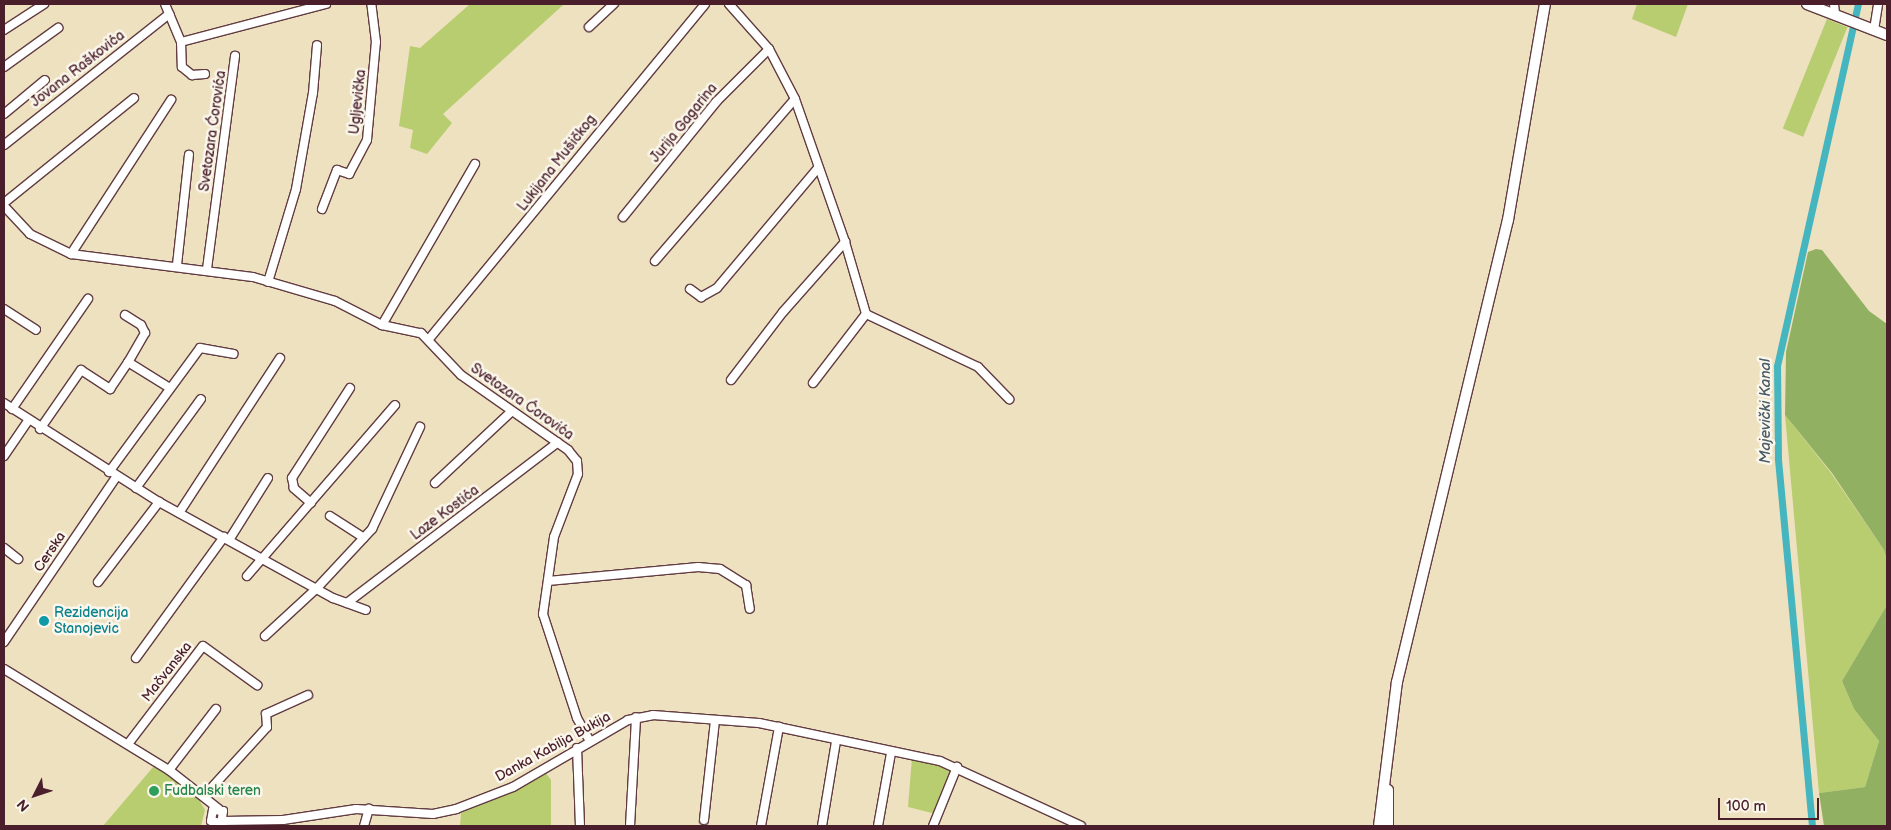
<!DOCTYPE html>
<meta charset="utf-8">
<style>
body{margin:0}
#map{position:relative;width:1891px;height:830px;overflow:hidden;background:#ede1c0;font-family:"Balsamiq Sans",sans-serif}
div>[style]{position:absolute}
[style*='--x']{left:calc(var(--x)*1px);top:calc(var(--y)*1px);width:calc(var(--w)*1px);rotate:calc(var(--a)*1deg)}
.green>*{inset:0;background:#b8cc70;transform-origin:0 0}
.forest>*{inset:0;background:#92b062}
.canal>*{height:7px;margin:-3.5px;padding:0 3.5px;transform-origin:3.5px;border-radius:3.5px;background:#45b5bf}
.roads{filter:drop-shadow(1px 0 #623c41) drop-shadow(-1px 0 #623c41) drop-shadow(0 1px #623c41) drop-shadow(0 -1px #623c41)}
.minor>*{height:8px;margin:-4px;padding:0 4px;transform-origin:4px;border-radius:4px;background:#fff}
.major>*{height:10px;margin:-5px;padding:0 5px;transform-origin:5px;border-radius:5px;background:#fff}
.dots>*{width:14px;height:14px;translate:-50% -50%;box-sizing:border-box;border:2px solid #fbf7ec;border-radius:50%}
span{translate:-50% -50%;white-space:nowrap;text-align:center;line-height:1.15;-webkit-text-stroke:5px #fbf7ec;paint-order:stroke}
.street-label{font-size:14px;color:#4a1f2b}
.culture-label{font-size:14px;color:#0d838f}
.left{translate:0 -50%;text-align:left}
.leisure-label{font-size:14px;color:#27864d}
.water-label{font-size:15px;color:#485b66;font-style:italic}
.frame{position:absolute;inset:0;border:5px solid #4a1f2b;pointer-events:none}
.north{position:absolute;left:10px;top:770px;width:50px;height:50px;-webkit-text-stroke:4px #fbf7ec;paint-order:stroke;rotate:229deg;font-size:14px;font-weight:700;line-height:20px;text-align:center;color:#4a1f2b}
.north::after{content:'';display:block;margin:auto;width:18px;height:22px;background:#4a1f2b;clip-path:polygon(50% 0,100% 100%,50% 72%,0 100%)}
.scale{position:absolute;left:1718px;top:798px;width:101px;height:22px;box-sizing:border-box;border:2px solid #4a1f2b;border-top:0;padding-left:6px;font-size:15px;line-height:18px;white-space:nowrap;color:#4a1f2b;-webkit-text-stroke:4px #fbf7ec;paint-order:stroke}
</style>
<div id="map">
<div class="green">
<i style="clip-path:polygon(470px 4px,563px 5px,443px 114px,452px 123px,427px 154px,410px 148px,413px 130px,399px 126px,410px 46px,420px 48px)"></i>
<i style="clip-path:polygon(1637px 4px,1688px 4px,1676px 37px,1632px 19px)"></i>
<i style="left:1827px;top:19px;width:22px;height:118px;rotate:22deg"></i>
<i style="clip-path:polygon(1785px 415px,1831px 473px,1884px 550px,1887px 560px,1887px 605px,1842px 681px,1854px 709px,1879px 741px,1865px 787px,1819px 793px)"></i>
<i style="clip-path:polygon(912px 758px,953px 770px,936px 814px,908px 807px)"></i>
<i style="clip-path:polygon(154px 766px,197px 796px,205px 810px,201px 826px,103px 826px)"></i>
<i style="clip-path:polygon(545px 772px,551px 780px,551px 826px,460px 826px,461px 813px,523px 786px)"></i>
</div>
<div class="forest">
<i style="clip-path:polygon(1816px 249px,1822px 250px,1869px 311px,1887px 324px,1887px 560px,1884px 550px,1832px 473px,1785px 415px,1786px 352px,1808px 252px)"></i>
<i style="clip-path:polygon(1887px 605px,1887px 826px,1824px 826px,1819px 793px,1865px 787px,1879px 741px,1854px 709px,1842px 681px)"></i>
</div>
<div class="canal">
<i style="--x:1812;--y:826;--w:370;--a:-95.3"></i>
<i style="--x:1778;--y:458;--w:92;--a:-90.6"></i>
<i style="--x:1777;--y:366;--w:371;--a:-77.4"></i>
</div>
<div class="roads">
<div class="minor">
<i style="--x:165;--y:4;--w:41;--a:67.2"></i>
<i style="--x:181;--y:42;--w:25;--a:88"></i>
<i style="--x:182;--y:67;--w:13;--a:39"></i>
<i style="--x:192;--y:75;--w:13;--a:-4"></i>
<i style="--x:729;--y:4;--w:60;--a:48.4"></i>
<i style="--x:769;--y:49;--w:56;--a:62.5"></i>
<i style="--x:795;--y:99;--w:151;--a:70.7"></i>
<i style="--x:845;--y:242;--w:75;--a:73.7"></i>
<i style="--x:866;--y:314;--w:124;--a:25.3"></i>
<i style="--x:978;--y:367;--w:45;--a:45.9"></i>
<i style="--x:1834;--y:4;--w:10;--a:84"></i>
<i style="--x:589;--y:27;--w:34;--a:-43"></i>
<i style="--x:4;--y:30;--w:48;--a:-33"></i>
<i style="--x:1874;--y:30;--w:26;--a:-81"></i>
<i style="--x:181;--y:42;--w:150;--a:-14.7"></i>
<i style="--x:4;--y:67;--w:67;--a:-35.8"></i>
<i style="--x:4;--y:114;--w:53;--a:-39.7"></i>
<i style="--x:4;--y:145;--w:211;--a:-38.4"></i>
<i style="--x:4;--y:203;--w:167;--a:-38.9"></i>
<i style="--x:4;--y:206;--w:38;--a:47"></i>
<i style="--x:30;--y:234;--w:46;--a:26"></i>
<i style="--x:71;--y:254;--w:183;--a:7.2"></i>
<i style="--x:253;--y:277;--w:85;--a:16.3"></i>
<i style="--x:335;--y:301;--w:53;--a:27.1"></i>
<i style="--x:382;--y:325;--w:40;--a:12"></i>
<i style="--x:421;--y:333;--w:58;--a:46.4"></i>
<i style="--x:461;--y:375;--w:131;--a:35"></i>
<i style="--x:568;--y:450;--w:14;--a:51"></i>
<i style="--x:577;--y:461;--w:13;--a:86"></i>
<i style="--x:578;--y:474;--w:67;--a:110.9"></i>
<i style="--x:554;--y:537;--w:78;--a:98.1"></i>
<i style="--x:543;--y:614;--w:109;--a:71.9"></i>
<i style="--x:577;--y:718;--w:25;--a:61"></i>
<i style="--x:322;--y:209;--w:42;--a:-69"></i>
<i style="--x:337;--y:170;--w:13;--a:18"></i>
<i style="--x:349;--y:174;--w:38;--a:-62"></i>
<i style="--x:367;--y:140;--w:98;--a:-84.8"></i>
<i style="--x:376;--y:42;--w:38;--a:-97"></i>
<i style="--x:623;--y:217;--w:148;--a:-51"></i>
<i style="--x:716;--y:102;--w:75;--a:-45"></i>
<i style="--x:71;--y:254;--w:184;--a:-57"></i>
<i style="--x:655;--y:261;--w:214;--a:-49.2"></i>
<i style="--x:177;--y:265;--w:111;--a:-83.8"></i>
<i style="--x:207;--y:269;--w:215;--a:-82.5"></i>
<i style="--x:268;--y:282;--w:97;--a:-73.2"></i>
<i style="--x:296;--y:189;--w:97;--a:-80"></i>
<i style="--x:313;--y:93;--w:48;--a:-85.2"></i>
<i style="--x:690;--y:289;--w:14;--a:36"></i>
<i style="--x:701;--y:297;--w:18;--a:-29"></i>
<i style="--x:717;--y:288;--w:157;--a:-49.9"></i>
<i style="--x:4;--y:309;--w:38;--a:33"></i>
<i style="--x:125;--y:315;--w:19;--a:32"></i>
<i style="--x:141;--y:325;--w:9;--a:63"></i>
<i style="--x:145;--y:333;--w:34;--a:120"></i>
<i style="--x:382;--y:325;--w:186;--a:-60"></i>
<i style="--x:429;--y:339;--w:434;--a:-50.5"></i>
<i style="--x:731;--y:380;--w:86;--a:-52.6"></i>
<i style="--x:783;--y:312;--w:94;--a:-48.5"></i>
<i style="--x:813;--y:383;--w:87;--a:-52.5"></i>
<i style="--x:4;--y:403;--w:184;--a:32.6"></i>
<i style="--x:159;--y:502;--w:199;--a:28.9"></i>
<i style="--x:333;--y:598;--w:35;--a:20"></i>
<i style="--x:12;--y:409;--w:134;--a:-55.4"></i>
<i style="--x:40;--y:429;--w:72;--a:-55.2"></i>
<i style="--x:81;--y:370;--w:35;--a:33"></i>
<i style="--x:110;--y:389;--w:32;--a:-56"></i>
<i style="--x:128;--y:362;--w:49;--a:31.8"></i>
<i style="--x:4;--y:456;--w:42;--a:-55.6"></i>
<i style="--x:109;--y:472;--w:154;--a:-53.7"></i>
<i style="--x:200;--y:348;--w:34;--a:10"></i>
<i style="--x:435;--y:483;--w:105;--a:-43.1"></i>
<i style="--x:136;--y:488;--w:110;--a:-53.9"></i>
<i style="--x:311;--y:503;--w:23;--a:-139"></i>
<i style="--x:294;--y:488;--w:10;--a:-101"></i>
<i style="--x:292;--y:478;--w:107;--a:-57.2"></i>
<i style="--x:179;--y:513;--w:185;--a:-56.9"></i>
<i style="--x:330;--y:516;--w:40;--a:32.9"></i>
<i style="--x:229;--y:540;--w:73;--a:-57.8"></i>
<i style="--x:4;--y:548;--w:18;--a:38"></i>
<i style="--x:247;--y:576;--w:226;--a:-49.1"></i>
<i style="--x:548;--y:581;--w:151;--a:-5.3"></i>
<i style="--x:698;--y:567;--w:22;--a:5"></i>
<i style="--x:720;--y:569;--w:31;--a:32"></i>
<i style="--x:746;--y:585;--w:24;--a:81"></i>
<i style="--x:98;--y:582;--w:101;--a:-52.7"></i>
<i style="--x:347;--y:603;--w:265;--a:-37.3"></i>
<i style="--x:265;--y:636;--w:71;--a:-42.7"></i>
<i style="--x:317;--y:588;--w:81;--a:-47"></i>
<i style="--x:372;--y:529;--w:113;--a:-64.8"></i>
<i style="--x:4;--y:642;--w:199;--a:-55.8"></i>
<i style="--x:136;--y:658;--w:150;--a:-54"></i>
<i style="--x:4;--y:669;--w:193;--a:31.5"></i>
<i style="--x:169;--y:770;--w:63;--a:38"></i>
<i style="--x:128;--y:744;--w:123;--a:-52.6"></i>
<i style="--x:203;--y:646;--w:67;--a:35.8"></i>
<i style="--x:577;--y:748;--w:78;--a:87.8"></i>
<i style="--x:169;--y:770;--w:77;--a:-52.4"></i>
<i style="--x:204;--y:796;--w:93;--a:-47.6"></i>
<i style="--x:267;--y:727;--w:13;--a:-94"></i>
<i style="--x:266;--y:714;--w:46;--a:-24.3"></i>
<i style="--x:704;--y:820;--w:100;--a:-83.7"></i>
<i style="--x:223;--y:821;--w:60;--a:-1"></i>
<i style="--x:283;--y:820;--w:74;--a:-8.6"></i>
<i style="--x:356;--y:809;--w:77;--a:3.7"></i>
<i style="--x:433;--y:814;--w:24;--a:-12"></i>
<i style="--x:456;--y:809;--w:61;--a:-21.1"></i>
<i style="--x:513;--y:787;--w:133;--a:-30.2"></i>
<i style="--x:628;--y:720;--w:25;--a:-11"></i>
<i style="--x:653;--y:715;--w:106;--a:4.3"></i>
<i style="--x:759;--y:723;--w:185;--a:11.9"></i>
<i style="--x:940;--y:761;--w:155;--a:24.7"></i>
<i style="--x:220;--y:823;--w:9;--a:-167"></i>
<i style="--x:211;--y:821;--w:11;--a:-80"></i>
<i style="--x:213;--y:810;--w:10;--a:6"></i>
<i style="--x:223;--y:811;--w:15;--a:98"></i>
<i style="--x:364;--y:826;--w:18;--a:-74"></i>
<i style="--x:630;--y:826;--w:109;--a:-86.8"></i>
<i style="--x:761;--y:826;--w:101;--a:-79.7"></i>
<i style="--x:822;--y:826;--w:86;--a:-80.6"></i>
<i style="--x:878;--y:826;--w:74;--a:-79.9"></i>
<i style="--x:933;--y:826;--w:64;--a:-67.9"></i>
</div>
<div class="major">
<i style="--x:1807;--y:4;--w:86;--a:21.2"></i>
<i style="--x:1388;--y:790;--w:36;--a:90"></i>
<i style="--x:1379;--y:826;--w:145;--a:-82.9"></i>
<i style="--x:1397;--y:682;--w:475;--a:-76.5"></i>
<i style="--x:1508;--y:220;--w:219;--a:-80.3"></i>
</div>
</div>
<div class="dots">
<i style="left:44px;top:621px;background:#0f9aa8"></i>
<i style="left:154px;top:791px;background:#2e9e5b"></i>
</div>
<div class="street-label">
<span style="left:78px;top:69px;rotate:-38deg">Jovana Raškovića</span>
<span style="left:358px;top:102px;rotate:-84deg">Ugljevička</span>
<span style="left:684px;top:123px;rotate:-51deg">Jurija Gagarina</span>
<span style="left:213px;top:131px;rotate:-82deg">Svetozara Ćorovića</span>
<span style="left:557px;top:163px;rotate:-52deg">Lukijana Mušičkog</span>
<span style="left:522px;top:402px;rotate:35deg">Svetozara Ćorovića</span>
<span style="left:445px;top:513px;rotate:-37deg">Laze Kostića</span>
<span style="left:50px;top:552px;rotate:-56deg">Cerska</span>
<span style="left:167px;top:672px;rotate:-52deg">Mačvanska</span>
<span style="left:553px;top:747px;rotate:-29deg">Danka Kabilja Bukija</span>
</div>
<div class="culture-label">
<span class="left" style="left:54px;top:621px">Rezidencija<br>Stanojevic</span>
</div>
<div class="leisure-label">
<span class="left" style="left:164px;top:791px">Fudbalski teren</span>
</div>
<div class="water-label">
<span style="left:1766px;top:411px;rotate:-90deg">Majevički Kanal</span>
</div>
<div class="frame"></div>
<div class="north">N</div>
<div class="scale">100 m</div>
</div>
